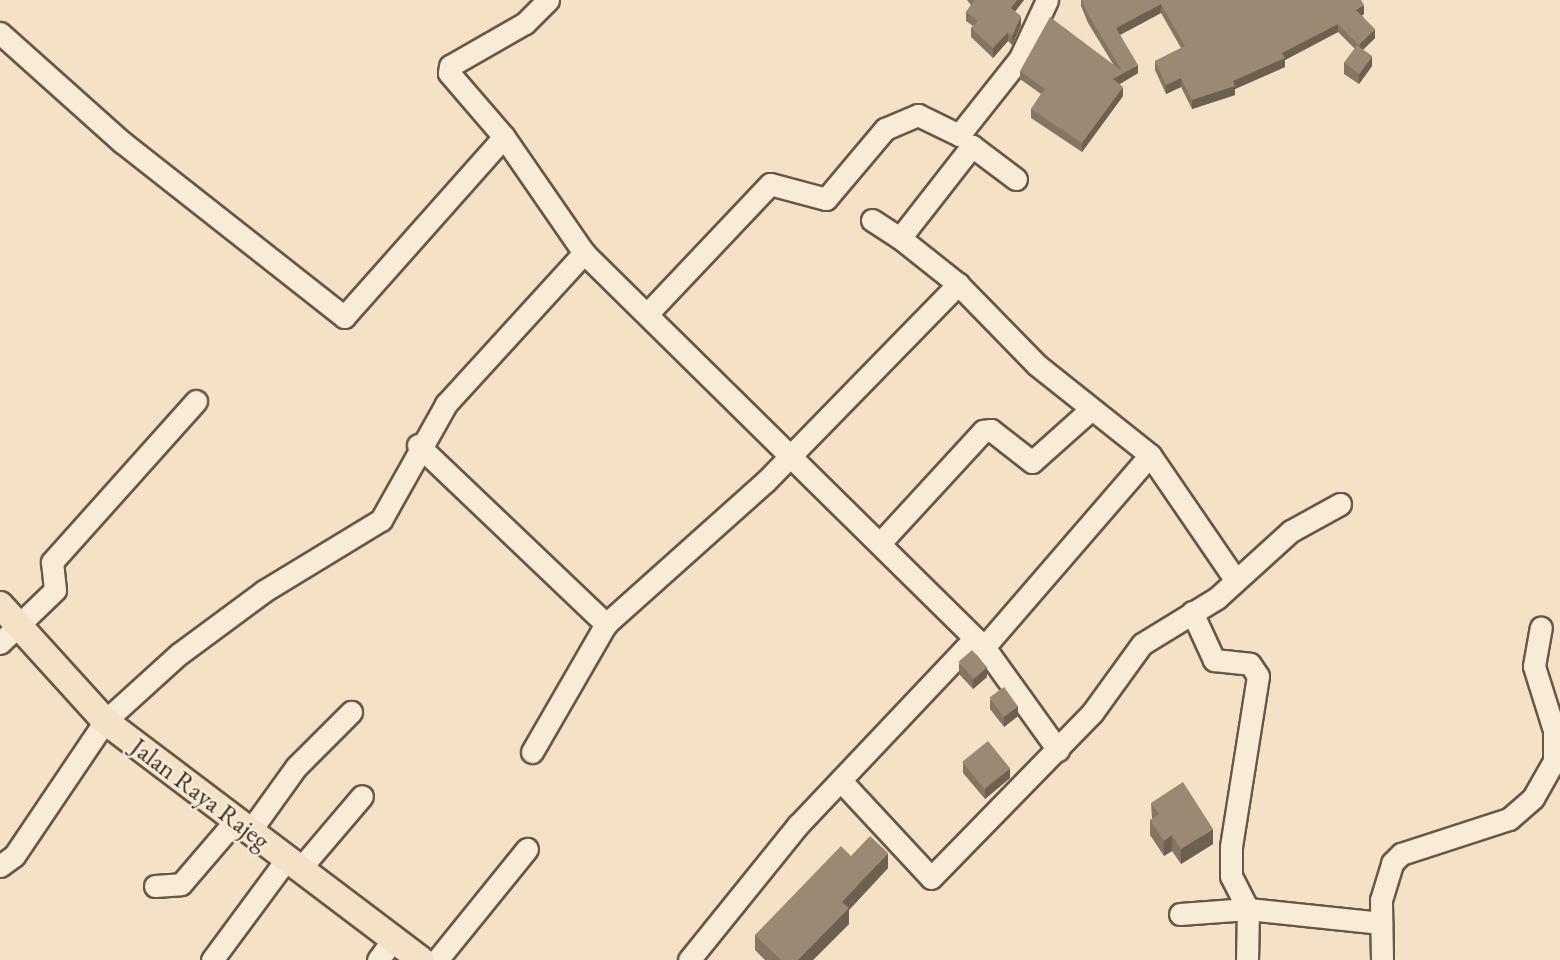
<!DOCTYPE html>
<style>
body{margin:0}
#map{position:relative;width:1560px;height:960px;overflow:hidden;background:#f5e1c5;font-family:"EB Garamond",serif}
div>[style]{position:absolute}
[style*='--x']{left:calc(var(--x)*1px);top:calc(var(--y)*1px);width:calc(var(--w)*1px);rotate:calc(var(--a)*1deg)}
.roads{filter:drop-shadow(2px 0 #695747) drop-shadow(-2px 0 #695747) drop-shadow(0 2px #695747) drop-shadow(0 -2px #695747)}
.minor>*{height:21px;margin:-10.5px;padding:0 10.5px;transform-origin:10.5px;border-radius:10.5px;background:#f8ecd9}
.major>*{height:26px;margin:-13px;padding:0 13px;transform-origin:13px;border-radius:13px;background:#f5e1c5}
.wall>*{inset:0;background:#857664}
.shaded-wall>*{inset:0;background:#6c6051}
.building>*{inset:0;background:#9b8974;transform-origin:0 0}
span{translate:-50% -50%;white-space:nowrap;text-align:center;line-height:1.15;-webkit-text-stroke:5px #f8ecd9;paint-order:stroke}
.street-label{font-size:26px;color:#3a291d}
</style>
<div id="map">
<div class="roads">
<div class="minor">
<i style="--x:548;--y:0;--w:33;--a:135"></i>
<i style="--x:525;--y:23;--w:86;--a:150.2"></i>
<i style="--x:450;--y:66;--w:7;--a:98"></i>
<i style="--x:449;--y:73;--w:84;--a:49.3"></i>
<i style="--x:504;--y:137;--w:141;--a:55.4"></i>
<i style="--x:584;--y:253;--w:561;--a:44.57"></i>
<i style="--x:984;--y:647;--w:127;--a:54.3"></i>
<i style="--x:0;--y:33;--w:164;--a:41.8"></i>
<i style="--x:122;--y:142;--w:283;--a:38.2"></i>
<i style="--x:344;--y:317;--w:241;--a:-48.4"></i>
<i style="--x:872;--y:220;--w:33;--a:33"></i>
<i style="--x:958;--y:284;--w:74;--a:-141.6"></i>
<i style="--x:900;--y:238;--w:117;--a:-52"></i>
<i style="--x:972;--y:146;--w:55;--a:36.9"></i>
<i style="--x:647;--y:314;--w:179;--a:-46.6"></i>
<i style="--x:770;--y:184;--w:58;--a:15"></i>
<i style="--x:826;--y:199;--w:92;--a:-49.9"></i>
<i style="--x:885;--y:129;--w:36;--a:-23"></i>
<i style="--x:918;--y:115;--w:46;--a:26"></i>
<i style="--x:959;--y:135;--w:98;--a:-51.6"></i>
<i style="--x:1020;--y:58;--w:64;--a:-65"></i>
<i style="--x:418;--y:445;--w:260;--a:43.6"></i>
<i style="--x:1150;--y:455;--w:150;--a:55.6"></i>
<i style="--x:881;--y:542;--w:151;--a:-47.4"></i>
<i style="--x:983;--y:431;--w:8;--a:-7"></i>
<i style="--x:991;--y:430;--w:52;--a:38"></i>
<i style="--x:1032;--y:462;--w:76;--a:-41.8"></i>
<i style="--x:1192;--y:612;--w:53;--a:65.4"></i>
<i style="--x:1214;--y:660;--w:36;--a:6"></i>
<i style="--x:1250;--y:664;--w:14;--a:56"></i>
<i style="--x:1258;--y:676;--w:173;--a:99"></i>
<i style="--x:1231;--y:847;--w:29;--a:90"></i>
<i style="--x:1231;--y:876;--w:37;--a:63"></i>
<i style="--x:1248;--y:909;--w:134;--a:6"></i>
<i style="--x:0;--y:643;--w:76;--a:-43.9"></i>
<i style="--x:55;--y:590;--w:28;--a:-96"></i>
<i style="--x:52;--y:562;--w:216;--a:-48.2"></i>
<i style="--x:532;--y:752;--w:148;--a:-60"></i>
<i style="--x:606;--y:624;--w:213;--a:-41.8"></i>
<i style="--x:765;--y:482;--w:277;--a:-45.7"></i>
<i style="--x:958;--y:284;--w:113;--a:45.7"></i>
<i style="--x:1037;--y:365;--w:144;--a:38.5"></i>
<i style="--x:1150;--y:455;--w:254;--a:130.8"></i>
<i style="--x:841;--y:781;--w:132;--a:47.1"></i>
<i style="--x:931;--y:878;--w:231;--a:-45.7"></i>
<i style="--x:1092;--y:713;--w:85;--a:-54.1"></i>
<i style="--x:1142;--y:644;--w:88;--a:-31.5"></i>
<i style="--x:1217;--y:598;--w:100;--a:-42.2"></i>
<i style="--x:1291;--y:531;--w:56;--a:-28.9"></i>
<i style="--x:250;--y:831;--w:79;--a:-54.3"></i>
<i style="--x:296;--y:767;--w:78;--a:-45"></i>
<i style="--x:0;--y:866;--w:17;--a:-36"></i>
<i style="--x:14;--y:856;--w:163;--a:-56"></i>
<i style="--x:105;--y:721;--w:100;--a:-42.2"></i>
<i style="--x:179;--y:654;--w:106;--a:-36.5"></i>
<i style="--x:264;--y:591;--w:137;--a:-31.3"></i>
<i style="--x:381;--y:520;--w:133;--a:-60.7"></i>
<i style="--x:446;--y:404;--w:205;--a:-47.6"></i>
<i style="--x:299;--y:870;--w:97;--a:-49.6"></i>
<i style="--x:155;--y:886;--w:26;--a:-4"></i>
<i style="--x:181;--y:884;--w:83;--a:-49.4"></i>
<i style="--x:1180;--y:914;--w:68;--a:-4.2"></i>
<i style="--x:1248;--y:909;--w:51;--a:91.1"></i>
<i style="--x:212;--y:960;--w:124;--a:-53.5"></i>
<i style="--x:378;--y:960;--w:24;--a:-54"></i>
<i style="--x:437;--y:960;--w:143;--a:-51"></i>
<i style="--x:689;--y:960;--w:174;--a:-51.1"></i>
<i style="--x:798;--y:825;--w:256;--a:-46.6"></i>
<i style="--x:1382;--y:960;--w:60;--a:-91"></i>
<i style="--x:1381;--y:900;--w:39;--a:-73"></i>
<i style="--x:1392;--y:863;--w:13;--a:-45"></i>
<i style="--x:1401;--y:854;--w:114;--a:-18"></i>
<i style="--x:1509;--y:819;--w:32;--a:-41"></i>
<i style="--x:1533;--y:798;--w:43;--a:-60.4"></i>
<i style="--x:1554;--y:761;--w:31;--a:-90"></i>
<i style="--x:1554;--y:730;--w:67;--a:-107.4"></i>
<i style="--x:1534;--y:666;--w:39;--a:-80"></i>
</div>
<div class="major">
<i style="--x:0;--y:605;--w:156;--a:47.8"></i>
<i style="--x:105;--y:721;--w:396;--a:37.1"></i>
</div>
</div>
<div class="wall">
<i style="clip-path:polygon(967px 0,1024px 0,1015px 11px,1021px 25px,1012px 45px,1008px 41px,993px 58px,971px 37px,971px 28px,973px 26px,966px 21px,966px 12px,971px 5px)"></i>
<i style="clip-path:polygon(1081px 0,1361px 0,1364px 14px,1362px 15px,1375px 38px,1363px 50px,1372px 66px,1359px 84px,1344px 74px,1344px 63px,1355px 49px,1338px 32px,1285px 60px,1285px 67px,1235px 89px,1235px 95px,1192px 109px,1181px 87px,1166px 94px,1155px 70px,1155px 61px,1181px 48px,1161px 13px,1120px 35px,1138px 73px,1120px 84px,1123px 96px,1082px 152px,1031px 118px,1031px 109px,1041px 94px,1020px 79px,1020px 71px,1113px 64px,1088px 23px,1081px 6px)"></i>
<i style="clip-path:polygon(959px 663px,987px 677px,973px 689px,959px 674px)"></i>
<i style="clip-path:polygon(990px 699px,1018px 716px,1004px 727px,990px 709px)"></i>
<i style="clip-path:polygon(963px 763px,1010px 778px,985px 799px,963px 773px)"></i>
<i style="clip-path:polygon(1151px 803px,1213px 844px,1181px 864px,1172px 851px,1164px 856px,1150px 835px,1150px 820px,1152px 819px)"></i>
<i style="clip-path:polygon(851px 856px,888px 868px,849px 910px,849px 924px,813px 960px,765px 960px,755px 950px,755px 935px)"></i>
</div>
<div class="shaded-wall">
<i style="clip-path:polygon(1017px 0,1024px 0,1011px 17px,1011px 8px)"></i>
<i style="clip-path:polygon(1161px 4px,1161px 13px,1116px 37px,1116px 28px)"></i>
<i style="clip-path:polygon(1364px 5px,1364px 14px,1356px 19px,1356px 10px)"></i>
<i style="clip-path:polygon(1021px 16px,1021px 25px,1012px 45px,1012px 36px)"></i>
<i style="clip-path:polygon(1338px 24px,1338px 32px,1285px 60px,1285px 67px,1235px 89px,1235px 95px,1192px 109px,1192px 100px,1233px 81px,1282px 53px)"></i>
<i style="clip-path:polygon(1375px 29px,1375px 38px,1359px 53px,1359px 45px)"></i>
<i style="clip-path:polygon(1008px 32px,1008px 41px,993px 58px,993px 48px)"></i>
<i style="clip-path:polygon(1372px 56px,1372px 66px,1359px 84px,1359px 74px)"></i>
<i style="clip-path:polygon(1138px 65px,1138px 73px,1113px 88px,1113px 79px)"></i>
<i style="clip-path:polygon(1181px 78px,1181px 87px,1166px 94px,1166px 85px)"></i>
<i style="clip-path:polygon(1123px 87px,1123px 96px,1082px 152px,1082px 143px)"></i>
<i style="clip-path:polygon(987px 667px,987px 677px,973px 689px,973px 679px)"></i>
<i style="clip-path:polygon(1018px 706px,1018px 716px,1004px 727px,1004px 716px)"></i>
<i style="clip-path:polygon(1010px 768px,1010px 778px,985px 799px,985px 789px)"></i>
<i style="clip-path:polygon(1213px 829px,1213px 844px,1181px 864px,1181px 849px)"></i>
<i style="clip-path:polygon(1172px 835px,1172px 851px,1164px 856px,1164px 841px)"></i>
<i style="clip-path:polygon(888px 853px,888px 868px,849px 910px,849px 924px,813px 960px,798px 960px,842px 902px)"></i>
</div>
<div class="building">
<i style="clip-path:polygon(973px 0,1017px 0,1011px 8px,1021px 16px,1012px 36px,1008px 32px,993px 48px,971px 28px,978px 21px,966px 12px,974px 1px)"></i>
<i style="clip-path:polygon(1082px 0,1361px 0,1364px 5px,1356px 10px,1375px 29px,1359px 45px,1338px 24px,1282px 53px,1285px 58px,1233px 81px,1235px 86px,1192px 100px,1181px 78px,1166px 85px,1155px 61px,1185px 46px,1161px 4px,1116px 28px,1138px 65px,1113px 79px,1123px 87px,1082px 143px,1031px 109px,1045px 89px,1020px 71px,1050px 17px,1122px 71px,1088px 14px)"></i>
<i style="left:1357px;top:45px;width:19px;height:22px;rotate:36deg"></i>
<i style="left:972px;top:650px;width:23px;height:18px;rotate:49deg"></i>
<i style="left:1004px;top:687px;width:24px;height:18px;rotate:54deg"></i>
<i style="left:988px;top:741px;width:35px;height:33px;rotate:51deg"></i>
<i style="clip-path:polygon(1183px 782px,1213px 829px,1181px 849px,1172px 835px,1164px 841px,1150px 820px,1159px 814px,1151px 803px)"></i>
<i style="clip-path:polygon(870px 836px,888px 853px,842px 902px,849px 908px,798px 960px,781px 960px,755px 935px,841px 846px,851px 856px)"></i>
</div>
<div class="street-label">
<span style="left:200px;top:794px;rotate:37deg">Jalan Raya Rajeg</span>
</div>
</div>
